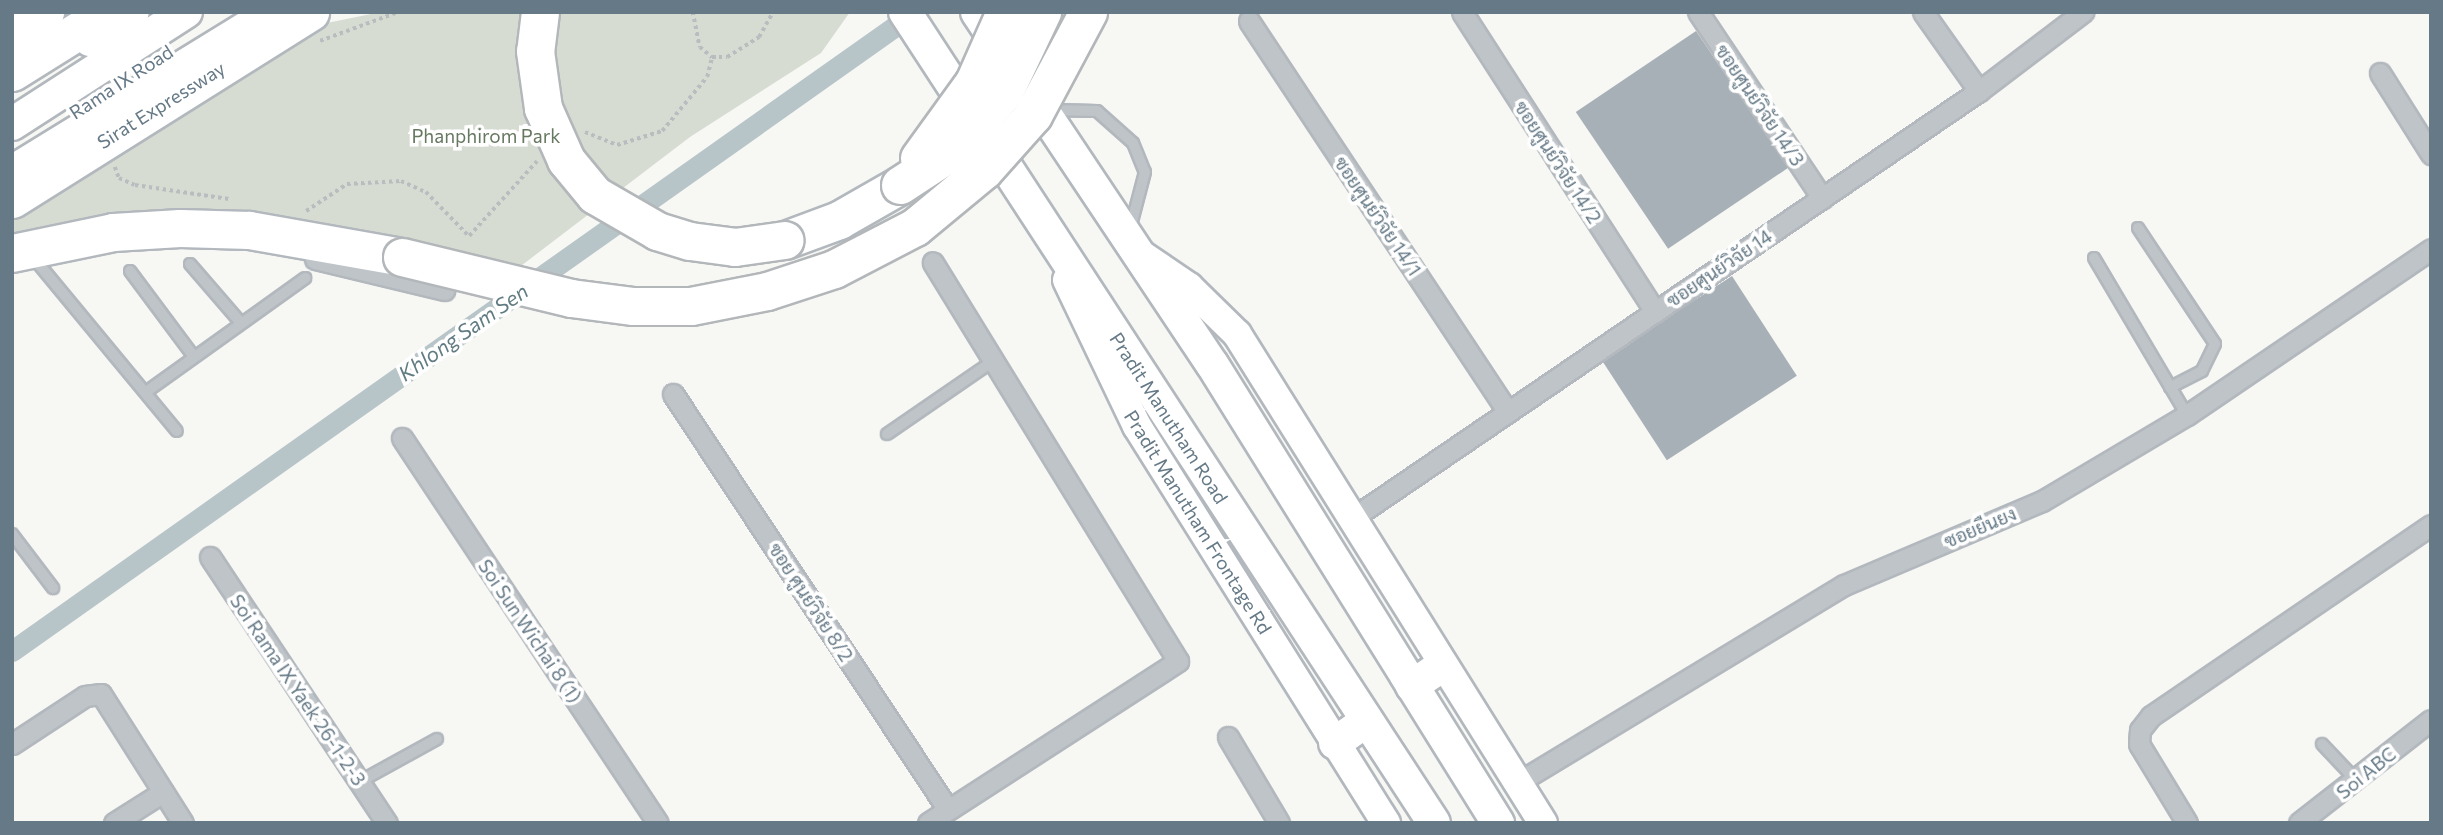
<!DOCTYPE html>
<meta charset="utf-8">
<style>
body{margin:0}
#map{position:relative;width:2443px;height:835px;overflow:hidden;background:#f7f7f4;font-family:Commissioner,Sarabun,sans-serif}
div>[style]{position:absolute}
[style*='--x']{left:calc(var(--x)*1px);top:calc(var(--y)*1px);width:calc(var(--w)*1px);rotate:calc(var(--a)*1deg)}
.green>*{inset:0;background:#d7dcd3}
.canal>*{height:21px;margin:-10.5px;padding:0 10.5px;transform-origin:10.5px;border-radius:10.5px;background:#b7c5c8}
.building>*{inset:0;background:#a7b0b6;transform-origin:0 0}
.path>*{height:3.5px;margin-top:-1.75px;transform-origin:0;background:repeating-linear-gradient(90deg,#b9bdbf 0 3.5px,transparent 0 7px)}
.roads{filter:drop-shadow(2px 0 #b2b8bd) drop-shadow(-2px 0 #b2b8bd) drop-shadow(0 2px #b2b8bd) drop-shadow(0 -2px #b2b8bd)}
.lane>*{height:10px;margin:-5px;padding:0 5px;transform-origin:5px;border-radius:5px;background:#bfc4c8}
.street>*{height:19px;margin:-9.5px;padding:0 9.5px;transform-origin:9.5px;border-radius:9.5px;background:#bfc4c8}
.secondary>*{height:28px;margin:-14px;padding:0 14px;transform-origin:14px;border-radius:14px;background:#fff}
.primary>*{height:32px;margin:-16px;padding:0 16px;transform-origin:16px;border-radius:16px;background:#fff}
.highway>*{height:37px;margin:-18.5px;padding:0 18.5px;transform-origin:18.5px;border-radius:18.5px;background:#fff}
.bridges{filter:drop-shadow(2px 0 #b3b7ba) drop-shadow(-2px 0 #b3b7ba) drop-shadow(0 2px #b3b7ba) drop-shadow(0 -2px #b3b7ba)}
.highway-bridge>*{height:37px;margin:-18.5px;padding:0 18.5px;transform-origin:18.5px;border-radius:18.5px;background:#fff}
span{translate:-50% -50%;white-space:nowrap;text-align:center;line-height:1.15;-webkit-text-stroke:7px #fff;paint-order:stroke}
.street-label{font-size:19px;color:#657986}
.park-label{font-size:19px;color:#667860}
.water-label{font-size:21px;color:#617b82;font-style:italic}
.frame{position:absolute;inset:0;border:14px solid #657986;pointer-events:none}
</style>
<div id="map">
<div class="green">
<i style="clip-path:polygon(381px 12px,850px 12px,821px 53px,690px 137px,513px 272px,423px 247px,12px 245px,12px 207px,317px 25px)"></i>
</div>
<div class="canal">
<i style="--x:12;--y:651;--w:1106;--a:-35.28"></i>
</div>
<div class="building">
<i style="left:1696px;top:31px;width:165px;height:145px;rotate:56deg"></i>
<i style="left:1732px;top:276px;width:119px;height:155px;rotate:57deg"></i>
</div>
<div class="path">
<i style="--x:693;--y:12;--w:36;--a:79"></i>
<i style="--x:700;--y:47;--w:16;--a:40"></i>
<i style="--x:712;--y:57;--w:15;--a:0"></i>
<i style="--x:727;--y:57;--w:38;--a:-32"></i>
<i style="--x:759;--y:37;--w:29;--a:-61"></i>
<i style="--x:320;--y:41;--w:83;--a:-20.4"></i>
<i style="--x:585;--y:132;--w:35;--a:22"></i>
<i style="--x:617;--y:145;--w:47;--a:-17.3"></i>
<i style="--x:662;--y:131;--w:70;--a:-50.2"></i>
<i style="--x:707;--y:77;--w:21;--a:-76"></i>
<i style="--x:115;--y:167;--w:12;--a:70"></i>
<i style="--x:119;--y:178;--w:17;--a:24"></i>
<i style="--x:135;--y:185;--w:95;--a:8.5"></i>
<i style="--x:306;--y:211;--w:49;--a:-33.4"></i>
<i style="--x:347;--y:184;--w:54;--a:-3.2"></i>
<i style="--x:401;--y:181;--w:27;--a:24"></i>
<i style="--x:426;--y:192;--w:62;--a:45.7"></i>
<i style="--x:469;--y:236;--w:101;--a:-47.8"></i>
</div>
<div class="roads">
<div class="lane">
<i style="--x:1049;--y:110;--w:48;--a:1.2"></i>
<i style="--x:1097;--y:111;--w:48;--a:41.6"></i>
<i style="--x:1133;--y:143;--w:31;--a:68"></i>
<i style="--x:1145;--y:172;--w:59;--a:104.7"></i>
<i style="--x:2138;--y:228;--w:139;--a:56.4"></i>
<i style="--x:2215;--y:344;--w:30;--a:116"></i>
<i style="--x:2202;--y:371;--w:36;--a:153"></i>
<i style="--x:32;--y:256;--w:227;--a:50.4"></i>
<i style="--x:2094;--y:258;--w:182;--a:59.4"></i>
<i style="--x:190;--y:264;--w:78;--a:49.2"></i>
<i style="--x:130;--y:271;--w:107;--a:53.3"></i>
<i style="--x:146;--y:392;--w:196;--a:-35.6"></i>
<i style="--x:887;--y:434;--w:132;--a:-34.5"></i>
<i style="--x:12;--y:534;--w:68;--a:52.8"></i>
<i style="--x:2322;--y:744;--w:50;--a:46.6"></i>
<i style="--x:359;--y:782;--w:89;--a:-28.9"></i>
</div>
<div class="street">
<i style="--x:1462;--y:12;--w:357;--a:57.2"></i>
<i style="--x:1698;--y:12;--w:224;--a:56.3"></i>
<i style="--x:1923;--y:12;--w:97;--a:54.7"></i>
<i style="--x:1249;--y:21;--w:469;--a:56.5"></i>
<i style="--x:2380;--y:73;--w:96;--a:57.8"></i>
<i style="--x:315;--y:259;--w:133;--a:13.5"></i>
<i style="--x:673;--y:394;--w:498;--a:56.5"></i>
<i style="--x:402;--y:438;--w:462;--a:56.4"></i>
<i style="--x:1351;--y:519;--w:760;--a:-34.28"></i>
<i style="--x:1979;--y:91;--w:131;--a:-37.2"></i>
<i style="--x:210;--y:557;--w:320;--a:56.4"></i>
<i style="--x:1228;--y:737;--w:100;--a:59.3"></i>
<i style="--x:12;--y:744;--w:87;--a:-33.3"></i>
<i style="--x:85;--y:696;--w:16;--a:-7"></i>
<i style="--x:101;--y:694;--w:153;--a:57.6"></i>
<i style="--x:1517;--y:783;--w:382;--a:-31.2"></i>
<i style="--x:1844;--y:585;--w:215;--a:-23"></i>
<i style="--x:2042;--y:501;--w:169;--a:-30.7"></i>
<i style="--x:2187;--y:415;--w:295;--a:-34.2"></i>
<i style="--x:114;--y:823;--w:58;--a:-32.3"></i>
<i style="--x:928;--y:823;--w:298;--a:-32.9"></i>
<i style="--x:1178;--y:661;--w:468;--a:-121.6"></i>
<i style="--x:2187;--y:823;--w:92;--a:-121.3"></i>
<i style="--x:2139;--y:744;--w:14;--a:-86"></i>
<i style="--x:2140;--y:730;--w:18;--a:-52"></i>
<i style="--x:2151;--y:716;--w:339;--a:-34.3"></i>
<i style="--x:2299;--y:823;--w:167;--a:-38"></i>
</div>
<div class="secondary">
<i style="--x:1142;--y:255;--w:57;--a:34.2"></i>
<i style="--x:1189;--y:287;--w:67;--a:44.4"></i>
<i style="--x:1237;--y:334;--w:577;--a:57.96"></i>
<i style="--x:1067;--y:280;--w:162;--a:64.4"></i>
<i style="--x:1137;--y:426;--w:469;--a:57.9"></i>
</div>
<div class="primary">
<i style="--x:905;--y:12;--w:968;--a:56.88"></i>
<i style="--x:977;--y:12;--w:423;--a:56.3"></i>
<i style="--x:1212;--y:364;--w:541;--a:58.07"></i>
<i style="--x:90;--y:40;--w:51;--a:-33.1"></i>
<i style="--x:12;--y:124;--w:207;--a:-32.8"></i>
<i style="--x:12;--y:172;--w:305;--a:-31.6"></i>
<i style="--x:1412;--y:686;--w:36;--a:-34"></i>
<i style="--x:1335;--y:743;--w:38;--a:-35"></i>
</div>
<div class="highway">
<i style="--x:12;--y:34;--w:40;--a:-34"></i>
<i style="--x:12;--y:72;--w:113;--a:-32"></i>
<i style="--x:12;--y:199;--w:352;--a:-32.1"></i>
<i style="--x:785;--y:240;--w:58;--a:-20.3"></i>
<i style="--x:839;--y:220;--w:70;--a:-29.8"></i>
<i style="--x:12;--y:253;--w:103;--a:-11.7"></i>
<i style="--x:113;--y:232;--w:67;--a:-3.4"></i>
<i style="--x:180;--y:228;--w:69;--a:1.7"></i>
<i style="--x:249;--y:230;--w:155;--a:10"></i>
</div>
</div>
<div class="bridges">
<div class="highway-bridge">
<i style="--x:540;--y:12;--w:39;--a:97"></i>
<i style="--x:535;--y:51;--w:58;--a:82"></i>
<i style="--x:543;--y:108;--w:57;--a:66.1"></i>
<i style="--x:566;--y:160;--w:45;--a:50.4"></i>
<i style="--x:595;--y:195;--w:72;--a:30.1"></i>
<i style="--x:657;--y:231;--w:34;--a:17"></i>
<i style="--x:690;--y:241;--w:45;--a:7.6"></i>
<i style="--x:735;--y:247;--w:50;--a:-8"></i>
<i style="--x:919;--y:158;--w:94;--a:-54.1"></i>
<i style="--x:974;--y:82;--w:77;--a:-66.1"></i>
<i style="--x:900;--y:185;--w:66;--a:-33.2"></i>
<i style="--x:955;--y:149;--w:75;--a:-49.3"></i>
<i style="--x:1004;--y:92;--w:89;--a:-64.6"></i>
<i style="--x:402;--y:257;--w:174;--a:13.6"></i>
<i style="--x:571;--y:298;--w:63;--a:7.4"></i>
<i style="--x:633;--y:306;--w:58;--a:0"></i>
<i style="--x:691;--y:306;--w:77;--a:-11.2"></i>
<i style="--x:767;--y:291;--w:71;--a:-18.2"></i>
<i style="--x:834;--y:269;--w:91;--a:-27.4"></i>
<i style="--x:915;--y:227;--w:89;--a:-39.6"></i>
<i style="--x:984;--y:170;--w:74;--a:-48.3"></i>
<i style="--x:1033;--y:115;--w:117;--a:-61.9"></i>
</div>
</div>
<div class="street-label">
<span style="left:121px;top:82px;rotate:-33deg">Rama IX Road</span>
<span style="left:161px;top:105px;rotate:-32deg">Sirat Expressway</span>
<span style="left:1760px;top:105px;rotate:56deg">ซอยศูนย์วิจัย 14/3</span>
<span style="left:1558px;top:162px;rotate:57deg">ซอยศูนย์วิจัย 14/2</span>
<span style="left:1378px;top:216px;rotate:56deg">ซอยศูนย์วิจัย 14/1</span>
<span style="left:1719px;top:268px;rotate:-34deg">ซอยศูนย์วิจัย 14</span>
<span style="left:1169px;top:418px;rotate:57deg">Pradit Manutham Road</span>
<span style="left:1198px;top:522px;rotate:58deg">Pradit Manutham Frontage Rd</span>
<span style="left:1980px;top:527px;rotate:-23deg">ซอยยืนยง</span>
<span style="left:811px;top:602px;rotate:57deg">ซอย ศูนย์วิจัย 8/2</span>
<span style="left:530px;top:631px;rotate:56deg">Soi Sun Wichai 8 (1)</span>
<span style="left:298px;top:690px;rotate:56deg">Soi Rama IX Yaek 26-1-2-3</span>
<span style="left:2366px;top:773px;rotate:-39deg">Soi ABC</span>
</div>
<div class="park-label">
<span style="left:486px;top:136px">Phanphirom Park</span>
</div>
<div class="water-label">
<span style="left:463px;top:332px;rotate:-35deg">Khlong Sam Sen</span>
</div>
<div class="frame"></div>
</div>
